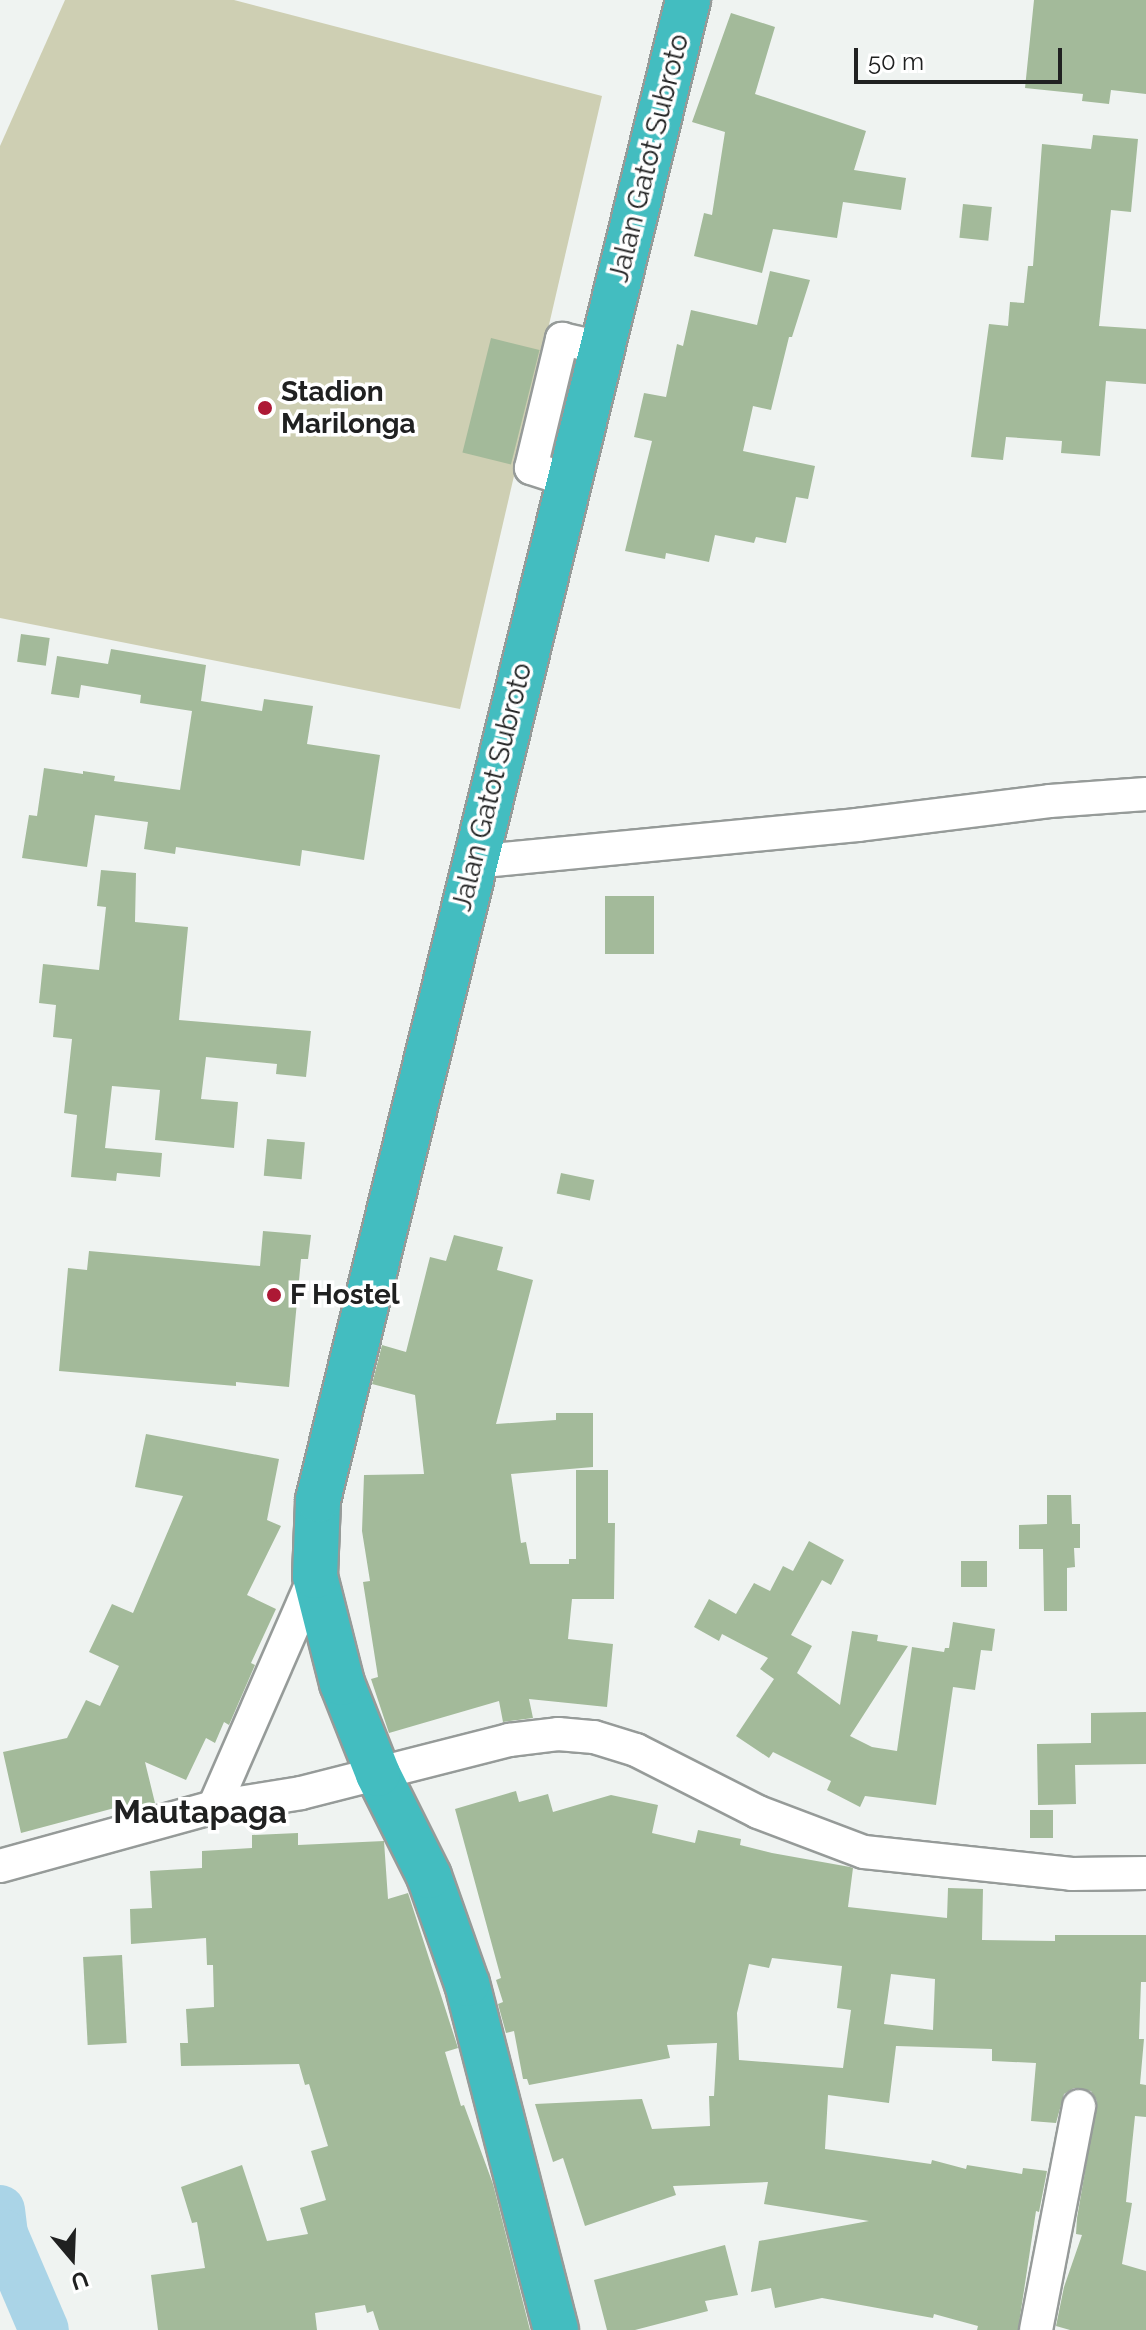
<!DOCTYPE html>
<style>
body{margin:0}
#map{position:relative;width:1146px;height:2330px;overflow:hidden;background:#eff3f1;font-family:Raleway,sans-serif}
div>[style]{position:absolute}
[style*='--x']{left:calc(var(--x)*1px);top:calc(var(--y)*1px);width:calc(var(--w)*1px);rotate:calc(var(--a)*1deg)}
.green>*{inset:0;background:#cecfb3}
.river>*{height:50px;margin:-25px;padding:0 25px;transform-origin:25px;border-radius:25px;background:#aad4e7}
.building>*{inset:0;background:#a3ba9a;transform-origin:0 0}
.roads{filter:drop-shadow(2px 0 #969b99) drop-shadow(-2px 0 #969b99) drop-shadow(0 2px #969b99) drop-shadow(0 -2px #969b99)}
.minor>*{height:32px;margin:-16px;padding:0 16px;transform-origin:16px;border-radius:16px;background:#fff}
.highway>*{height:44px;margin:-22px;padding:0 22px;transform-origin:22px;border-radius:22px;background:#43bdc0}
.dots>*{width:22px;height:22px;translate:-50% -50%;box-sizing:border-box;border:4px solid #fff;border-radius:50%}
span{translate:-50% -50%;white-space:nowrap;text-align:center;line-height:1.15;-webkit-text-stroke:7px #fff;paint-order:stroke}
.street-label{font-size:28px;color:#202121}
.poi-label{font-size:28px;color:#202121;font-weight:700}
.left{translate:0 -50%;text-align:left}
.quarter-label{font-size:32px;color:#202121;font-weight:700}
.north{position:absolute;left:32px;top:2218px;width:80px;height:80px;-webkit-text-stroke:6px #fff;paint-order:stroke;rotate:161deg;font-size:22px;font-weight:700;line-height:32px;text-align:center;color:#202121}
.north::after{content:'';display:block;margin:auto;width:28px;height:36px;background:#202121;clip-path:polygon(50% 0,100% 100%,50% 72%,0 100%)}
.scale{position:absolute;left:854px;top:48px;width:208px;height:36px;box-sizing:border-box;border:4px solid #202121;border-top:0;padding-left:10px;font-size:24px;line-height:28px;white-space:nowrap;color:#202121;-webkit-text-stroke:6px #fff;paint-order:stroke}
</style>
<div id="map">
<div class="green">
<i style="clip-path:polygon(65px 0,234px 0,602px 96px,460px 709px,0 618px,0 146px)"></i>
</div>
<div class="river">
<i style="--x:0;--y:2210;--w:24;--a:83"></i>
<i style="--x:3;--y:2234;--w:104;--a:66.9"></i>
</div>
<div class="building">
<i style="clip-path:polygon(1034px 0,1146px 0,1146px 94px,1111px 90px,1109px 104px,1082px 101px,1083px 94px,1025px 88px)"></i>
<i style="clip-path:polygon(731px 13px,775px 27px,755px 94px,866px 131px,854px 170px,906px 178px,901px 210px,843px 202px,837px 238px,773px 229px,762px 273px,694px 256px,704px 213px,712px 215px,725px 132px,692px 122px)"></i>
<i style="clip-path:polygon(1093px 135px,1138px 139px,1131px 212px,1111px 210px,1099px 326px,1146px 329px,1146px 384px,1106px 381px,1100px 456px,1061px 453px,1062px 441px,1006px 437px,1003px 460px,971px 457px,989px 324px,1008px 326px,1010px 302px,1024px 303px,1028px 266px,1033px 266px,1042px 144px,1091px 149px)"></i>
<i style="left:963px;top:204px;width:29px;height:34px;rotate:6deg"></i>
<i style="clip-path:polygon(770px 271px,810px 280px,792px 337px,789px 337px,771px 410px,753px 406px,743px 451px,815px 466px,808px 499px,796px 497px,786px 543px,756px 537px,754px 543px,715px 535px,709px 562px,666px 553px,665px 559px,625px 551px,652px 441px,634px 437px,644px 393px,666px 397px,677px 344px,683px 346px,691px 310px,757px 325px)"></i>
<i style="left:491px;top:338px;width:50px;height:118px;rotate:14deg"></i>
<i style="left:21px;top:634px;width:29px;height:28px;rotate:8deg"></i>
<i style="clip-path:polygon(111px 649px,206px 665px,201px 701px,262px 711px,264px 699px,313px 706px,307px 744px,380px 755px,364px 860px,302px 850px,300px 866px,176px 847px,175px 854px,144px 849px,148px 822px,95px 815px,87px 867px,22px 858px,29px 815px,37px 816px,44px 768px,83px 774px,83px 771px,115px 776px,114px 781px,180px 790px,192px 711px,140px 703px,141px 695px,81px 685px,79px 698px,51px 694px,57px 656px,108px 664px)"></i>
<i style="clip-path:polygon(101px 870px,136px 873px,135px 922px,188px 927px,179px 1020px,311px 1031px,306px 1077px,276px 1074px,277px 1064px,206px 1057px,201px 1099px,238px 1102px,234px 1148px,155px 1140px,160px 1090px,112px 1086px,105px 1148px,162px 1153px,160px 1177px,117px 1173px,116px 1181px,71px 1177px,77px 1115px,64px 1113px,72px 1039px,53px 1037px,56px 1005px,39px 1003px,43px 964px,99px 970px,106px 907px,97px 906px)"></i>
<i style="left:654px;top:896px;width:58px;height:49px;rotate:90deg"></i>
<i style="left:267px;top:1139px;width:38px;height:37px;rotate:5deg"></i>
<i style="left:561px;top:1173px;width:34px;height:21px;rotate:12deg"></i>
<i style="clip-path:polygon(263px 1231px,311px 1235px,308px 1259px,301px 1259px,289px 1387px,236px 1382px,236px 1386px,59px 1371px,68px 1268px,87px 1270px,89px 1251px,260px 1266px)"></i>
<i style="clip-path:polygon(454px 1235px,503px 1247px,497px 1270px,533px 1280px,496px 1424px,556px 1420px,556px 1413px,593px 1413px,593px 1467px,511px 1474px,521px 1543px,526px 1542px,530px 1564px,569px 1564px,569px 1559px,576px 1559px,576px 1470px,608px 1470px,608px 1523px,615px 1523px,614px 1599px,572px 1599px,568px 1639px,613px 1644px,607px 1707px,529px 1699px,533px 1718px,503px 1722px,499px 1701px,389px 1733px,371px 1679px,378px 1677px,363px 1582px,370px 1581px,362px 1531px,364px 1475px,424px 1474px,415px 1395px,372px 1384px,382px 1345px,406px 1352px,430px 1257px,446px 1261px)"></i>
<i style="clip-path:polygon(146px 1434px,279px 1459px,267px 1520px,281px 1526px,247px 1595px,276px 1609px,251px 1663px,255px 1665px,229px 1725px,224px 1722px,215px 1743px,206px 1738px,186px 1780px,145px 1762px,155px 1803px,123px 1811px,122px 1806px,21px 1833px,3px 1752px,67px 1738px,86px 1700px,100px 1706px,119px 1666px,89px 1652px,112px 1604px,133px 1613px,183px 1496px,135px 1487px)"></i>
<i style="clip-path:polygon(1047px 1495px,1071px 1495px,1072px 1524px,1080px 1524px,1080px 1548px,1074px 1548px,1075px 1567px,1067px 1568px,1067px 1611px,1044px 1611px,1043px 1549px,1019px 1549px,1019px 1525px,1047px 1524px)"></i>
<i style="clip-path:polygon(809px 1541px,844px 1560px,831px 1585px,822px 1580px,791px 1635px,812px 1646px,797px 1673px,840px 1705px,852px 1631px,878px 1635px,877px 1641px,908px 1646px,850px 1736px,872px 1747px,897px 1751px,912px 1647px,944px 1652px,945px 1648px,949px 1648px,953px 1622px,995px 1629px,992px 1651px,981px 1650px,975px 1690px,953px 1687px,936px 1805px,865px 1796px,860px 1807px,827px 1790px,831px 1781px,773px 1752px,769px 1758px,736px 1736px,774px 1679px,760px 1669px,768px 1658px,722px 1634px,719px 1641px,694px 1627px,709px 1599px,736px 1614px,754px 1583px,770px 1591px,783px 1566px,793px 1571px)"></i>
<i style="left:961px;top:1561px;width:26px;height:26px"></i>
<i style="clip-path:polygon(1146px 1712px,1146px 1764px,1075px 1765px,1076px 1804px,1038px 1805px,1037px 1744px,1091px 1743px,1091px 1713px)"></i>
<i style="clip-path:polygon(evenodd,516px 1791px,519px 1802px,548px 1794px,553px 1812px,611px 1795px,658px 1805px,652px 1833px,695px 1843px,698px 1830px,741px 1839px,740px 1845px,772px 1853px,850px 1867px,853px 1868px,848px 1907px,947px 1918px,948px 1888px,983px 1889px,982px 1940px,1055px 1941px,1055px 1935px,1146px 1935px,1146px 1982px,1141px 1982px,1139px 2039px,1144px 2039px,1140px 2084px,1146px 2085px,1146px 2117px,1135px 2116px,1126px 2202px,1132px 2203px,1122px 2264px,1146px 2271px,1146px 2330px,1070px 2330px,1056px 2326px,1064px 2287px,1082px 2235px,1076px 2234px,1077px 2218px,1097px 2101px,1091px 2091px,1074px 2088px,1064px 2094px,1056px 2123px,1031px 2121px,1036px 2063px,992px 2061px,992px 2049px,896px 2046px,889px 2103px,828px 2095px,825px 2149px,931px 2164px,932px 2160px,966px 2169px,967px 2165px,1022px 2174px,1023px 2168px,1047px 2171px,1039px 2212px,1036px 2211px,1018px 2330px,977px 2330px,978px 2326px,934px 2314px,933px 2318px,822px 2298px,775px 2308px,771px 2288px,751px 2292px,759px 2241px,869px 2221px,764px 2204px,768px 2182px,673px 2186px,676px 2195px,585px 2226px,563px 2158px,553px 2162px,535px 2104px,642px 2099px,652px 2129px,710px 2126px,709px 2096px,714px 2096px,717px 2043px,667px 2045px,670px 2058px,529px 2085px,527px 2079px,523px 2079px,514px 2031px,506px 2033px,498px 2004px,503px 2002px,496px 1980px,501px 1978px,455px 1809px,516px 1791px,772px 1958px,842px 1966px,837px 2008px,851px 2010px,843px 2068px,739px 2060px,737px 2013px,749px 1964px,769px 1968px,772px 1958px,516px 1791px,891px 1974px,935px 1979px,933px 2030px,884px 2024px,891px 1974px)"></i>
<i style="left:1030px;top:1810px;width:23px;height:28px"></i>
<i style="clip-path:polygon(298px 1833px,298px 1845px,384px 1841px,388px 1899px,408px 1893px,458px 2048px,445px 2052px,461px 2106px,464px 2105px,493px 2184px,530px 2330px,379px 2330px,373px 2311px,367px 2313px,365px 2305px,315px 2313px,317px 2330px,158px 2330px,151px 2275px,205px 2268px,197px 2222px,192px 2223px,181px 2187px,242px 2165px,267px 2241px,308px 2234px,300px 2208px,326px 2200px,311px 2151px,328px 2146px,309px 2084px,305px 2085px,299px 2064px,181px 2066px,180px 2043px,188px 2043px,186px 2009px,214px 2007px,213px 1965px,207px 1965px,206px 1938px,131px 1944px,130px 1909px,152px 1908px,150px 1871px,202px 1868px,202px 1851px,252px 1848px,252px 1835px)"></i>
<i style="left:122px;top:1955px;width:88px;height:39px;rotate:87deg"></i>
<i style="clip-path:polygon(725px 2245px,738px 2295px,705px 2301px,708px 2311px,635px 2330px,607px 2330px,594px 2280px)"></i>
</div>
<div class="roads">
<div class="minor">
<i style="--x:568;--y:480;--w:39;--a:-162"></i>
<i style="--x:531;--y:468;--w:133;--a:-76.5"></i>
<i style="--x:562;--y:339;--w:41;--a:12.7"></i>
<i style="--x:473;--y:862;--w:386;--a:-5.5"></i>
<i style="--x:857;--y:825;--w:194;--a:-7.1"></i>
<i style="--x:1050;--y:801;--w:96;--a:-4.2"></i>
<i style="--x:214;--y:1807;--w:252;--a:-66.4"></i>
<i style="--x:0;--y:1866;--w:222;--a:-15.4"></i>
<i style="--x:214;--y:1807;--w:88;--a:-9.1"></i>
<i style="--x:301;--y:1793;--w:215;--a:-14.3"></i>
<i style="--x:509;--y:1740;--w:49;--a:-7"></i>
<i style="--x:558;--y:1734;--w:36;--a:5"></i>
<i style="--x:594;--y:1737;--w:44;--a:17.2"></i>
<i style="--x:636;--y:1750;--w:137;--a:26.9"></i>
<i style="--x:758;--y:1812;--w:113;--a:20.7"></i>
<i style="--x:864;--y:1852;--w:209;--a:6"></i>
<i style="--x:1072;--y:1874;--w:74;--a:-0.8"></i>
<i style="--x:1036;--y:2330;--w:228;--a:-79.1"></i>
</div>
<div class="highway">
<i style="--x:556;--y:2330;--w:357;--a:-104.4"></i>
<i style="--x:467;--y:1984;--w:114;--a:-109.4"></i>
<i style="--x:429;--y:1876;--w:114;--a:-116.6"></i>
<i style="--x:378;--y:1774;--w:98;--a:-111.6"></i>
<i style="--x:342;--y:1683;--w:110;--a:-104.2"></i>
<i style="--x:315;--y:1576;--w:76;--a:-87.7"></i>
<i style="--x:318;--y:1500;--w:1545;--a:-76.14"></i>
</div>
</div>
<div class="dots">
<i style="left:265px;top:408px;background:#ad1935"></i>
<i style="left:274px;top:1295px;background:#ad1935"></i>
</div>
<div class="street-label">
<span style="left:649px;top:158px;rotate:-76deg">Jalan Gatot Subroto</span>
<span style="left:492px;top:787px;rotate:-76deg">Jalan Gatot Subroto</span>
</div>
<div class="poi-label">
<span class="left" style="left:281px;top:408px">Stadion<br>Marilonga</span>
<span class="left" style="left:290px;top:1295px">F Hostel</span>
</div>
<div class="quarter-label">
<span style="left:200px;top:1812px">Mautapaga</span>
</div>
<div class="north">U</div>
<div class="scale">50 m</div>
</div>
